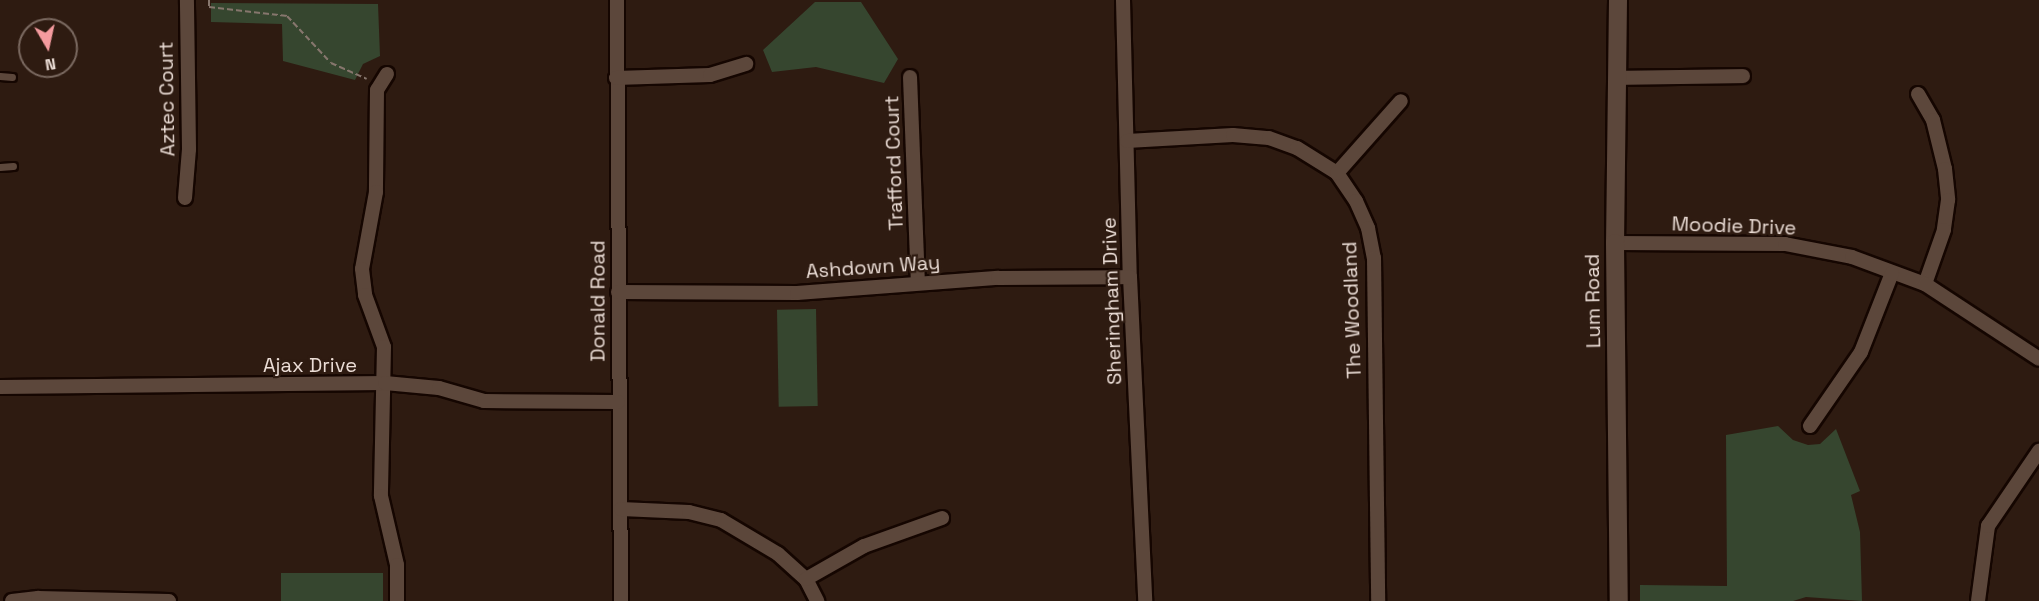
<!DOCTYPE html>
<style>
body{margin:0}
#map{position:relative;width:2039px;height:601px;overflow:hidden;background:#2e1b11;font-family:"Space Grotesk",sans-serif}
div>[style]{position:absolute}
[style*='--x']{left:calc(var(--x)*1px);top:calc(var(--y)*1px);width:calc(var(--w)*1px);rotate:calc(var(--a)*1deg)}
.green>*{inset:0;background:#36462f;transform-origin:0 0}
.path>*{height:2px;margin-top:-1px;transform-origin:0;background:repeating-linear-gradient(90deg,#86766d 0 6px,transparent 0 9px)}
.roads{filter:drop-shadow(2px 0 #150601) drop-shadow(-2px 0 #150601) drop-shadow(0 2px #150601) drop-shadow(0 -2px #150601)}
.lane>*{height:7px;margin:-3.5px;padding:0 3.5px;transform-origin:3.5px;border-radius:3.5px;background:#5c473b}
.street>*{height:14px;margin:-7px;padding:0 7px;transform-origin:7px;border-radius:7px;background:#5c473b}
.secondary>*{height:18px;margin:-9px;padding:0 9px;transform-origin:9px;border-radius:9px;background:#5c473b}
span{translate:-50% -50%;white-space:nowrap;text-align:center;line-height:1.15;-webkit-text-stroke:4.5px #2e1b11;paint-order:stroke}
.street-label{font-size:20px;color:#ebddd6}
.north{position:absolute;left:18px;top:18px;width:60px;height:60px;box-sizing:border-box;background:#2e1b11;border:2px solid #7a6960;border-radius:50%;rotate:171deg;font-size:16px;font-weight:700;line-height:24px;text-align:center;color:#ebddd6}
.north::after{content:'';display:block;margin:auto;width:21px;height:27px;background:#f49b9f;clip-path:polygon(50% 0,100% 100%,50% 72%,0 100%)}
</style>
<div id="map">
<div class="green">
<i style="clip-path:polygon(815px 2px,861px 2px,898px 59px,884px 83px,816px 67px,772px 72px,763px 50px)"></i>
<i style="clip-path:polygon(211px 3px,378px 4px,380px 56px,363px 64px,355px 80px,283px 61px,282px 24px,211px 22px)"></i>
<i style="left:816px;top:309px;width:97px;height:39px;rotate:89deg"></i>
<i style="clip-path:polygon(1778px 426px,1793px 440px,1808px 445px,1820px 444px,1836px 429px,1860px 491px,1851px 495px,1860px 532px,1862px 601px,1806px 597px,1793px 601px,1640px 601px,1640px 585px,1727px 586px,1726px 435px)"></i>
<i style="left:383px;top:573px;width:28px;height:102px;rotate:90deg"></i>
</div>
<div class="path">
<i style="--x:209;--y:0;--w:7;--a:90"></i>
<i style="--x:209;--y:7;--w:79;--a:6.6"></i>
<i style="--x:287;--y:16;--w:64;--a:46.9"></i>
<i style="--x:331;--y:63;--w:39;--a:24"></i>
</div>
<div class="roads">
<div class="lane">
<i style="--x:0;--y:76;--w:12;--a:5"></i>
<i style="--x:0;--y:167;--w:13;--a:-4"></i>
</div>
<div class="street">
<i style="--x:617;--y:0;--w:601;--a:89.62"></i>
<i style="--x:1123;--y:0;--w:277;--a:88.6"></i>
<i style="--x:1130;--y:277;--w:324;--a:87.3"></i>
<i style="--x:387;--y:74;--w:19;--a:122"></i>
<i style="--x:377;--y:90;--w:102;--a:90.6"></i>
<i style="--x:376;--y:192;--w:78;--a:100.3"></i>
<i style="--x:362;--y:269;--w:26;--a:83"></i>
<i style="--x:365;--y:295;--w:55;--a:69.9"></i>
<i style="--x:384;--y:347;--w:149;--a:91.2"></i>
<i style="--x:381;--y:496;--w:71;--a:76.9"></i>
<i style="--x:397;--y:565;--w:36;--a:90"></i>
<i style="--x:910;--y:77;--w:206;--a:87.8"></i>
<i style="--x:616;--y:78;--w:94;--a:-1.8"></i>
<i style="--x:710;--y:75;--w:38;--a:-17"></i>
<i style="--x:1617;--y:78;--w:126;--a:-0.9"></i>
<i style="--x:1918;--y:94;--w:30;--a:60"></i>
<i style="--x:1933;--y:120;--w:50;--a:76.2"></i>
<i style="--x:1945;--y:169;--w:31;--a:84"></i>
<i style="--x:1948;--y:200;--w:30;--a:98"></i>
<i style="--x:1944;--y:230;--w:57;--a:109.4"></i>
<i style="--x:1127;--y:141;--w:106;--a:-3.2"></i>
<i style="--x:1233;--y:135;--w:36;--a:5"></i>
<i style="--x:1269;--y:138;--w:30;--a:20"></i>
<i style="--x:1297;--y:148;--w:47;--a:32"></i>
<i style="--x:1337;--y:173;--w:34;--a:56"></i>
<i style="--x:1356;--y:201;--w:30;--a:66"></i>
<i style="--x:1368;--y:228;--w:31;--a:79"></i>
<i style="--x:1374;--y:258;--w:343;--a:89.3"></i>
<i style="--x:1337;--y:173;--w:96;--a:-48.4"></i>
<i style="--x:185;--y:198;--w:49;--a:-85.3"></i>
<i style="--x:189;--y:149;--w:149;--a:-90.8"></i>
<i style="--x:1615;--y:243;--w:170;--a:0.3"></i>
<i style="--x:1785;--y:244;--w:68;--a:11"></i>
<i style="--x:1852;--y:257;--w:78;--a:20.3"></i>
<i style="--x:1925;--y:284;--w:136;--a:33.3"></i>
<i style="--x:618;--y:292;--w:179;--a:0.3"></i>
<i style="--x:797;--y:293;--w:202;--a:-4.3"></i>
<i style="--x:998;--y:278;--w:132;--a:-0.4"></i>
<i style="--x:0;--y:387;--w:385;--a:-0.6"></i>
<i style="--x:385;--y:383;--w:54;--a:5.3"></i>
<i style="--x:439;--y:388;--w:47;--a:16.1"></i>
<i style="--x:484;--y:401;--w:134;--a:0.4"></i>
<i style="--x:1810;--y:426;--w:90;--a:-55.4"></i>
<i style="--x:1861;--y:352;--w:85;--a:-68.6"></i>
<i style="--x:621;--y:509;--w:68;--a:2.5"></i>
<i style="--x:689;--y:512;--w:33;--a:14"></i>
<i style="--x:721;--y:520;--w:66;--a:30.8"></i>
<i style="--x:778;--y:554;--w:38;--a:42"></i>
<i style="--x:806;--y:579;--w:25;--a:63"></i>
<i style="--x:806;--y:579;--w:67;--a:-29.6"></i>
<i style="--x:864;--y:546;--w:83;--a:-19.7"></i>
<i style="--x:12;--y:601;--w:26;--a:-7"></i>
<i style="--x:38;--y:598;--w:131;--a:1.3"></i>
<i style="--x:1978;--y:601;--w:76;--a:-82.4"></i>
<i style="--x:1988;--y:526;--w:91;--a:-55.8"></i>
</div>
<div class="secondary">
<i style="--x:1618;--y:0;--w:243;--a:90.7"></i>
<i style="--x:1615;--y:243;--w:358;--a:89.4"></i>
</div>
</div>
<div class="street-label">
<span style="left:167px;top:99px;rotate:-91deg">Aztec Court</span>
<span style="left:894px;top:163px;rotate:-92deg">Trafford Court</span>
<span style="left:1734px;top:226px;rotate:2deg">Moodie Drive</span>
<span style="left:873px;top:267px;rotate:-4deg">Ashdown Way</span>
<span style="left:598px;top:301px;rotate:-90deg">Donald Road</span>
<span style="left:1112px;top:301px;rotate:-92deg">Sheringham Drive</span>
<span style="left:1593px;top:301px;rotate:-91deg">Lum Road</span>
<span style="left:1352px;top:310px;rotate:-92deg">The Woodland</span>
<span style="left:310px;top:365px">Ajax Drive</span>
</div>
<div class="north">N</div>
</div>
